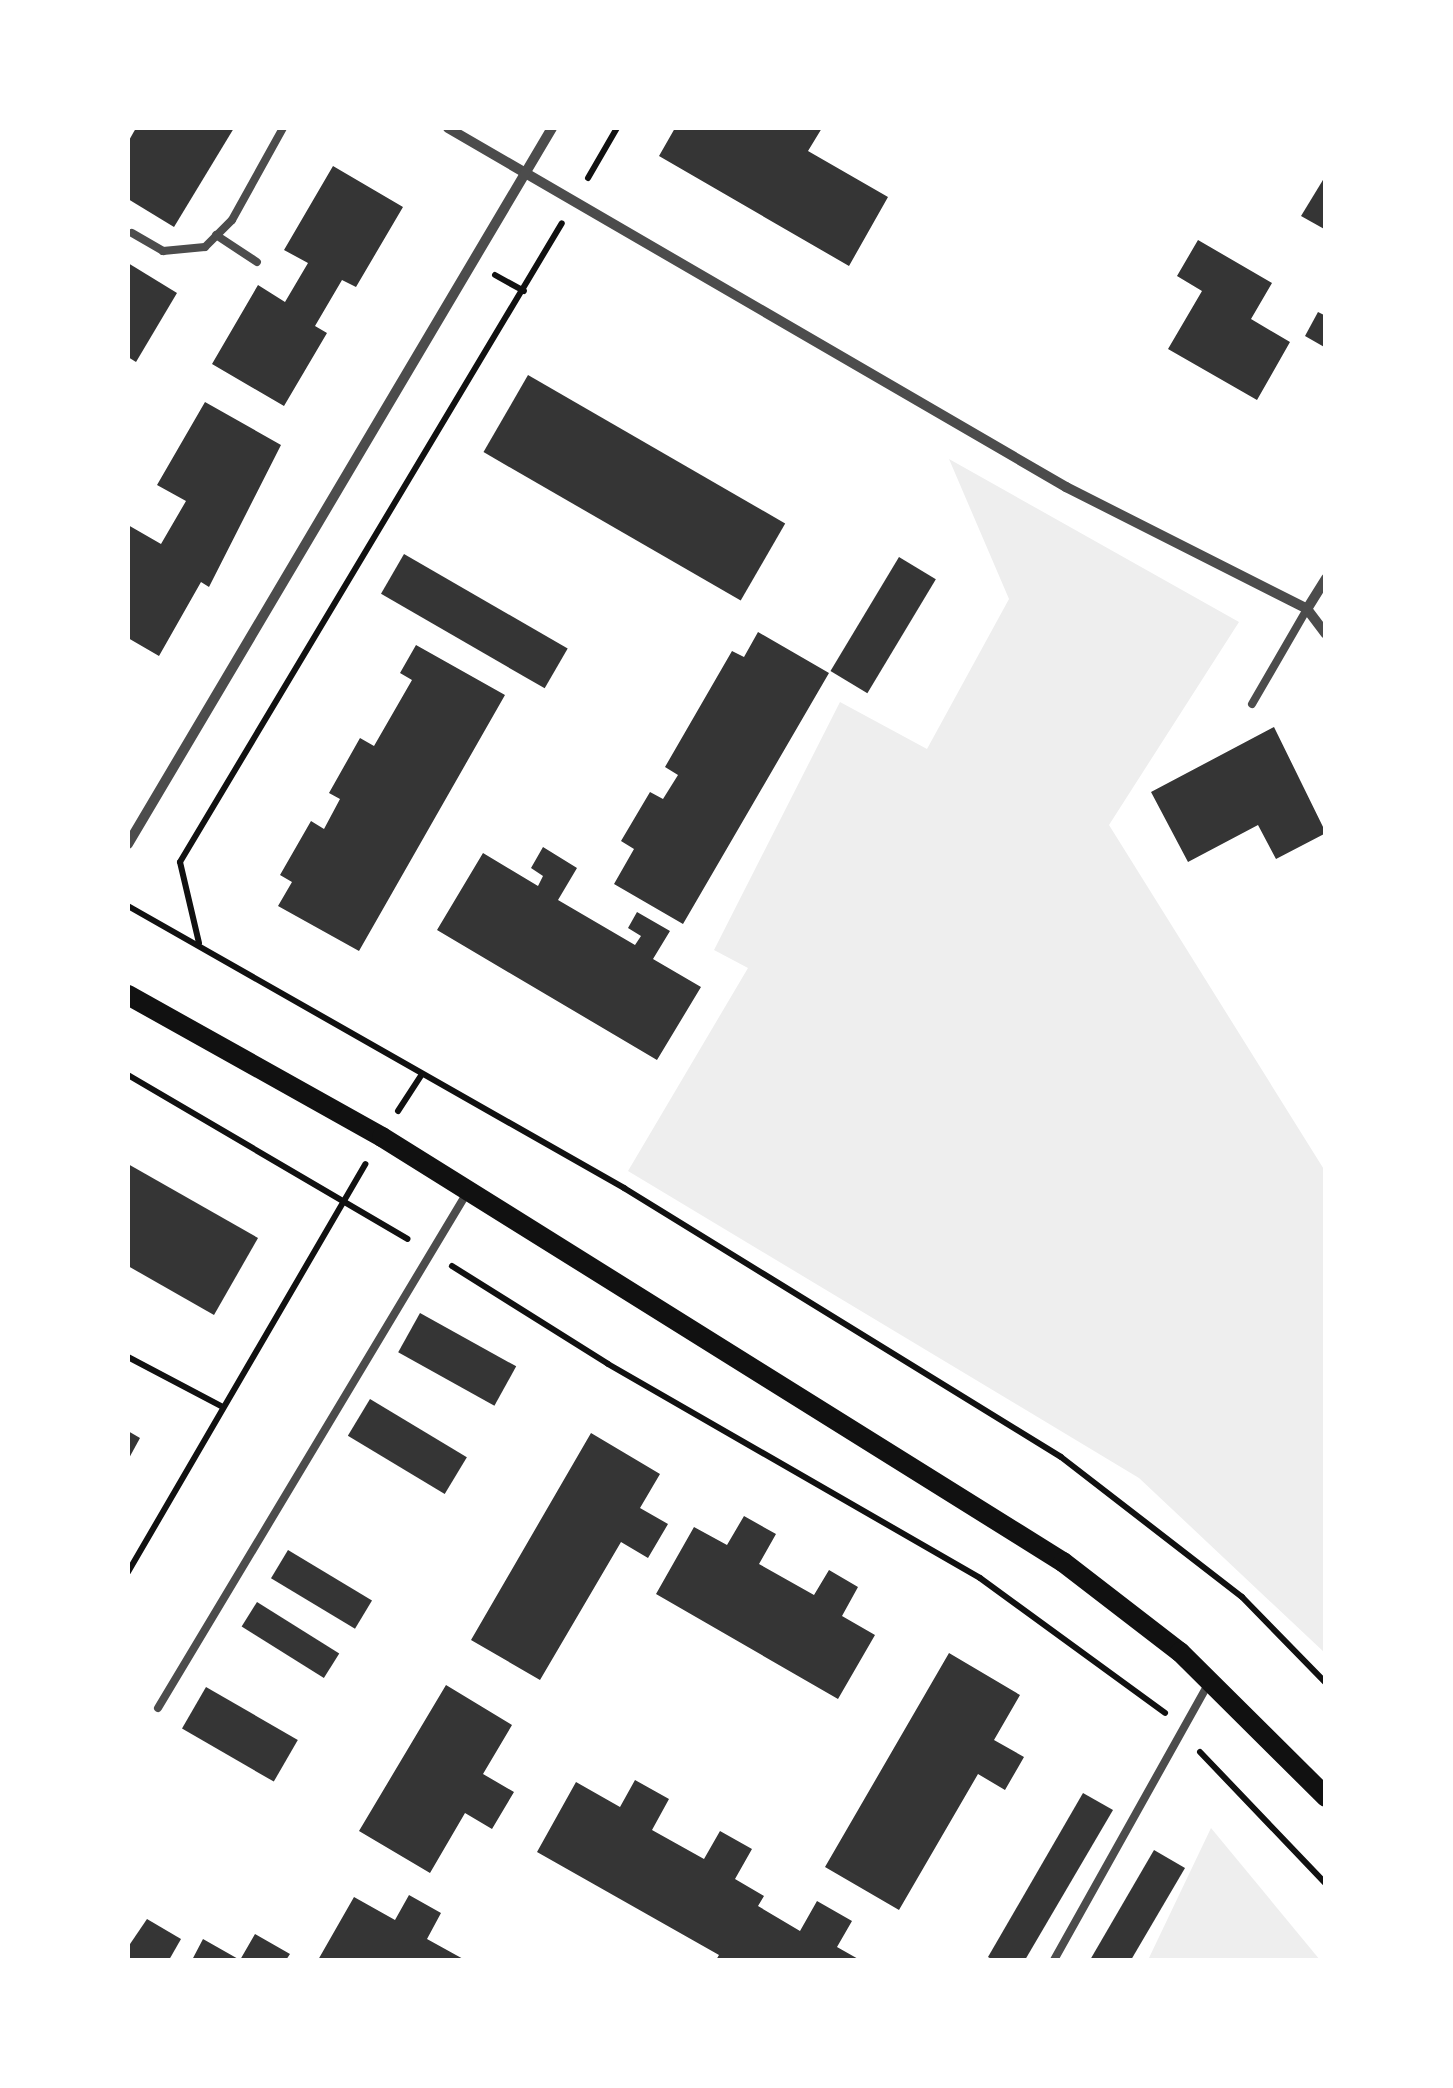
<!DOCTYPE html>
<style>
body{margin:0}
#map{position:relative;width:1453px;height:2088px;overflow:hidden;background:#fff;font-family:"Playfair Display",serif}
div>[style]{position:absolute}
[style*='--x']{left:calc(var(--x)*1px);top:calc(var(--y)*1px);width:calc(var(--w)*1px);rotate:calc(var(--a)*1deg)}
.green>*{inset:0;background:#eee}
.building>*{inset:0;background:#353535;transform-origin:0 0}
.path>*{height:6px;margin:-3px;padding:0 3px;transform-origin:3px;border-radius:3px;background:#111}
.service>*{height:8px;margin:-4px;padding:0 4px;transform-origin:4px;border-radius:4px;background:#4c4c4c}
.minor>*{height:10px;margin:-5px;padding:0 5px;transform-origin:5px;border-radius:5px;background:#4c4c4c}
.secondary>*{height:20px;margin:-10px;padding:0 10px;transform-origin:10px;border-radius:10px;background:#111}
span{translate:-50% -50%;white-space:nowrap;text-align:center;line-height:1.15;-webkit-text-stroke:10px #fff;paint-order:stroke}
.frame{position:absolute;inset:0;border:130px solid #fff;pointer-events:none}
</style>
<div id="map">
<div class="green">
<i style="clip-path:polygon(949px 459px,1239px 622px,1109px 825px,1325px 1171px,1325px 1653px,1139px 1478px,628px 1171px,748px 968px,714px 950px,840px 702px,927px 749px,1009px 599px)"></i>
<i style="clip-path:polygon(1211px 1828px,1320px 1960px,1148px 1960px)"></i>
</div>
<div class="building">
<i style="clip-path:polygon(136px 128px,234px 128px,174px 227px,128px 199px,128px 142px)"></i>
<i style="clip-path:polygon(675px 128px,822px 128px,808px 151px,888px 197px,849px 266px,659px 156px)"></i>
<i style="clip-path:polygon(333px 166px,403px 207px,356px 287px,342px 280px,315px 326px,327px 333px,284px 406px,212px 364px,258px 285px,285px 302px,308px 263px,284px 250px)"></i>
<i style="clip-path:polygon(1326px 175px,1326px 230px,1301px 216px)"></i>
<i style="clip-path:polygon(1198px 240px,1272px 283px,1251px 319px,1290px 342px,1257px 400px,1168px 349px,1202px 291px,1177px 276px)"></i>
<i style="clip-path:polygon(128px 263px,177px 293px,136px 362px,128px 357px)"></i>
<i style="clip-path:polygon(1318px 312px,1326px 316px,1326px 348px,1305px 336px)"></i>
<i style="left:528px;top:375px;width:297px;height:89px;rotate:30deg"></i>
<i style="clip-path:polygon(205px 402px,281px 445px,209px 587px,201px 582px,159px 656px,128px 638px,128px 525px,161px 544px,186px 501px,157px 485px)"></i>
<i style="left:404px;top:554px;width:189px;height:46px;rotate:30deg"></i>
<i style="left:899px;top:557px;width:43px;height:133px;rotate:31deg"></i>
<i style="clip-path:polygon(758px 632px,829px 673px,683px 924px,614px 884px,634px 849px,621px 841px,650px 792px,663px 799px,678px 775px,665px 767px,732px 651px,744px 657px)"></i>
<i style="clip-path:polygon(416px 645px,505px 695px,359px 951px,278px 906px,292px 882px,280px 875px,311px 821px,324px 829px,340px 799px,329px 793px,360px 738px,374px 746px,412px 680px,400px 673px)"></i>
<i style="clip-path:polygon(1274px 727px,1326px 833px,1276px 859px,1258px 825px,1188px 862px,1151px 792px)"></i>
<i style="clip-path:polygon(543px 847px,577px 868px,558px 900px,635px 945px,641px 936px,628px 928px,637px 912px,670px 931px,653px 959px,701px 987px,657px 1060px,437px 930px,483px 853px,538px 886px,543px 876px,531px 868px)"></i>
<i style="clip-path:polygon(128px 1164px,258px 1238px,214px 1315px,128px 1266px)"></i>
<i style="left:420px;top:1313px;width:110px;height:45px;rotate:29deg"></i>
<i style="left:370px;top:1399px;width:113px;height:43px;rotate:31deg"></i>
<i style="clip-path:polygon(128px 1431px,140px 1438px,128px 1460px)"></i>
<i style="clip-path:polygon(591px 1433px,660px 1474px,640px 1508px,668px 1524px,648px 1558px,621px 1542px,540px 1680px,471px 1640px)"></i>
<i style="clip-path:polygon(744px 1516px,776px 1534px,759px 1564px,814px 1595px,829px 1570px,858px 1587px,842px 1616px,875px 1635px,838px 1699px,656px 1594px,694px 1527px,727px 1545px)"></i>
<i style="left:288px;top:1550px;width:98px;height:33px;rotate:31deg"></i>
<i style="left:257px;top:1602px;width:97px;height:29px;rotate:32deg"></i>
<i style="clip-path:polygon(949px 1653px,1020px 1695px,994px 1740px,1024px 1757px,1005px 1790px,978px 1774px,899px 1910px,825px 1867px)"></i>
<i style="clip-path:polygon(446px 1685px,512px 1725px,483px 1774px,514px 1792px,492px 1829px,465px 1813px,430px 1873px,359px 1831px)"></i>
<i style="left:206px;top:1687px;width:106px;height:48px;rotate:30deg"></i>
<i style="clip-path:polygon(635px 1780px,669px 1799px,652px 1830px,704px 1859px,720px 1831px,752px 1849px,735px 1879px,764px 1896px,758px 1906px,800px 1931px,817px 1901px,852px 1921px,837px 1947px,860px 1960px,716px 1960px,719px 1955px,537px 1852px,576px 1782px,620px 1807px)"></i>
<i style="clip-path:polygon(1083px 1793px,1113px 1810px,1025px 1960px,993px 1960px,988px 1957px)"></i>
<i style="clip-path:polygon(1154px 1850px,1185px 1868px,1131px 1960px,1090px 1960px)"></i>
<i style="clip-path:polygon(409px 1895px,441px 1913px,427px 1939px,465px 1960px,318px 1960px,354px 1897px,395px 1920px)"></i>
<i style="clip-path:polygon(147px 1919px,181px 1939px,169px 1960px,128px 1960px,128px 1947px)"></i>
<i style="clip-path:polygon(255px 1934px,290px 1954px,286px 1960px,192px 1960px,203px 1939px,240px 1960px)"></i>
</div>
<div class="path">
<i style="--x:588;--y:178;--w:58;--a:-59.9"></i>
<i style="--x:495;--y:275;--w:33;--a:29"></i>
<i style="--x:128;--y:906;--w:571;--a:29.62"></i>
<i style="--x:624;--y:1188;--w:513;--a:31.61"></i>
<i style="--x:1061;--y:1457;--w:229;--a:37.7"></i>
<i style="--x:1242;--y:1597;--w:120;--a:45.7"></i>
<i style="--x:199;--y:943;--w:83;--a:-103.2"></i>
<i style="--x:180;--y:862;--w:744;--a:-59.13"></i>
<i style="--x:128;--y:1075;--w:324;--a:30.4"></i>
<i style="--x:398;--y:1111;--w:44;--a:-57"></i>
<i style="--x:452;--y:1266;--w:184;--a:32.1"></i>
<i style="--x:608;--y:1364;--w:429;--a:29.9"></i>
<i style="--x:980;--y:1578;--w:229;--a:36.1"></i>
<i style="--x:128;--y:1357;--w:107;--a:27.8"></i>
<i style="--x:128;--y:1572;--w:472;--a:-59.8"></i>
<i style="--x:1200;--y:1752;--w:182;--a:46.3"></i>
</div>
<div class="service">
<i style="--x:132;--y:233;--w:36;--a:30"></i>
<i style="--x:163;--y:251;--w:42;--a:-5.4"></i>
<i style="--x:205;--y:247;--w:38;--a:-45"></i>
<i style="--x:232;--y:220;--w:105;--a:-61"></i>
<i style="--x:216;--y:235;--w:49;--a:33.4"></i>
<i style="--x:1252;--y:704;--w:110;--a:-59.9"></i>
<i style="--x:158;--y:1708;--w:603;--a:-59.05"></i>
<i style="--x:1054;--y:1960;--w:316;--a:-60.8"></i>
</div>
<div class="minor">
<i style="--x:448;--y:128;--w:715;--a:30.15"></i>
<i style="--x:1066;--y:487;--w:270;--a:26.8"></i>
<i style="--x:1307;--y:609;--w:31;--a:53"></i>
<i style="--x:1307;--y:609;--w:36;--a:-58"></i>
<i style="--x:128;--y:844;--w:832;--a:-59.37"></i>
</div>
<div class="secondary">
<i style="--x:128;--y:995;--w:291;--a:29.2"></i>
<i style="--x:382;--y:1137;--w:803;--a:31.97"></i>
<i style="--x:1063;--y:1562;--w:148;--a:37.6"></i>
<i style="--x:1180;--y:1652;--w:206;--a:44.8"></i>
</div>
<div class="frame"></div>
</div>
